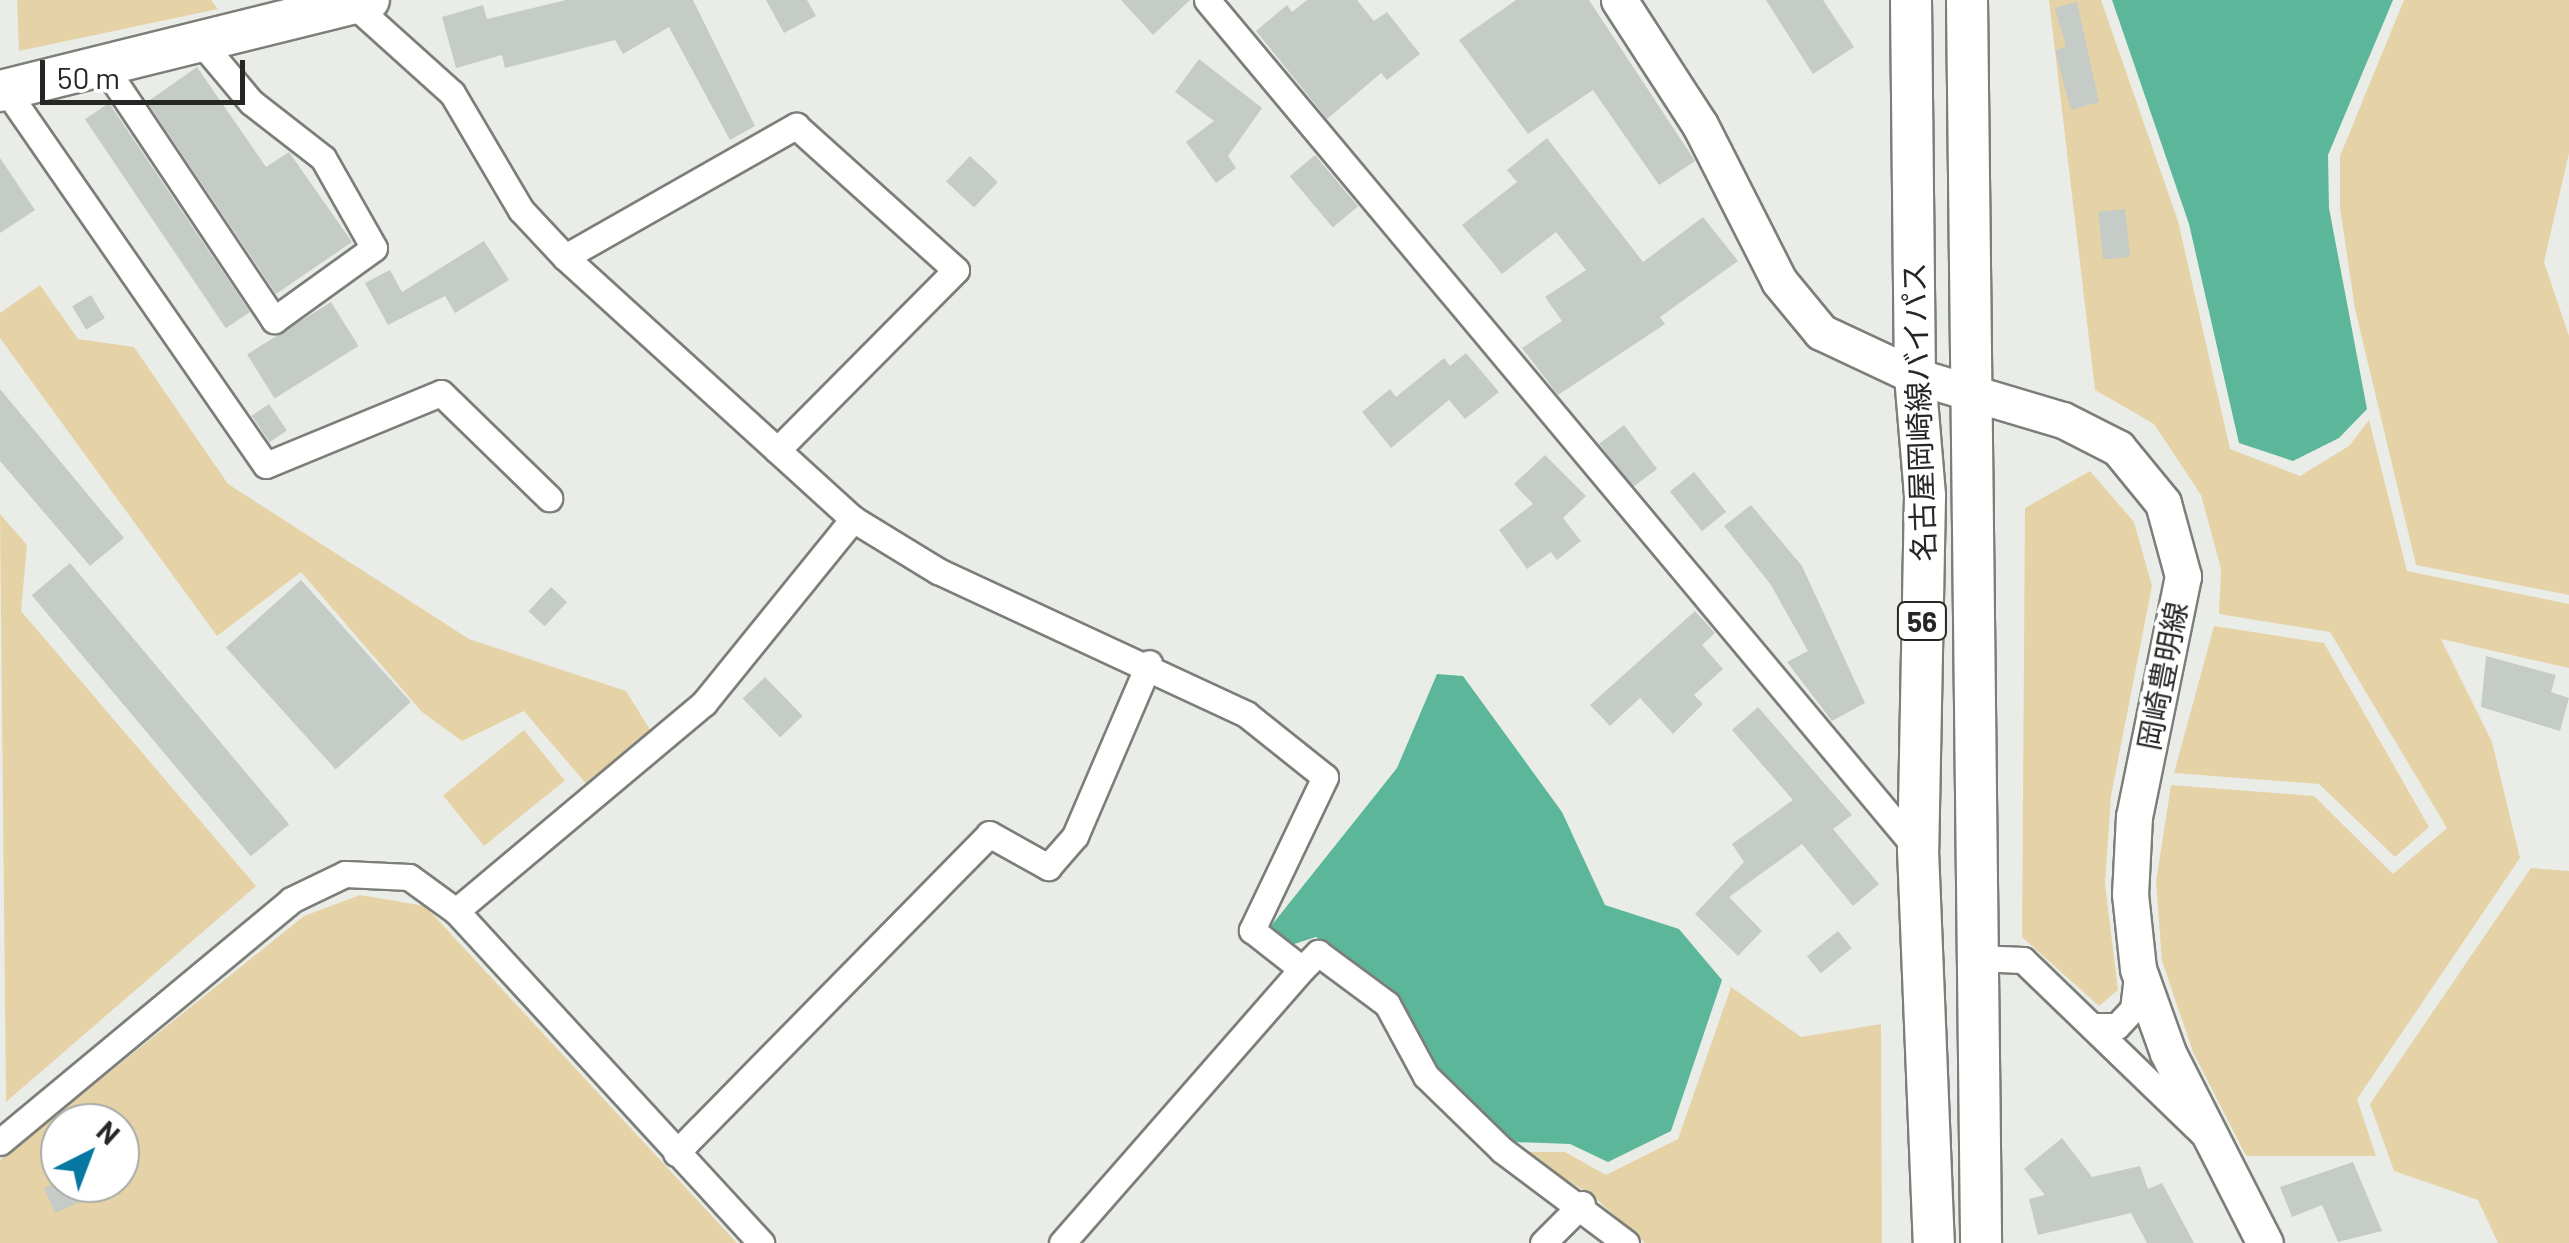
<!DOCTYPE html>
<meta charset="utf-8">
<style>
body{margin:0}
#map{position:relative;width:2569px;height:1243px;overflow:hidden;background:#eaede7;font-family:Barlow,"Noto Sans JP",sans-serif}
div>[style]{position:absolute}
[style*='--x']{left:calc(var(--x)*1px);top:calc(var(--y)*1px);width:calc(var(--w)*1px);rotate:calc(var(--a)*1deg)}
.green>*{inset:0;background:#e5d3a7;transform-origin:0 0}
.water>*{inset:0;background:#5cb79a}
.building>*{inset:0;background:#c5cbc6;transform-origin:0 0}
.roads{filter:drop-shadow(2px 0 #7c7f79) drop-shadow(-2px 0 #7c7f79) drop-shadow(0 2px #7c7f79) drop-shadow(0 -2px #7c7f79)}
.minor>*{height:25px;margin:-12.5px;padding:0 12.5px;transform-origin:12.5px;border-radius:12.5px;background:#fff}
.secondary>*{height:35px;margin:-17.5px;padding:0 17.5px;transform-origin:17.5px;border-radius:17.5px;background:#fff}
.primary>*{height:40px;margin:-20px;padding:0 20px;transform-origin:20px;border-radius:20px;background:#fff}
span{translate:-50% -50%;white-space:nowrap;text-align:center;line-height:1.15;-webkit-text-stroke:8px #fff;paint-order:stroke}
.shield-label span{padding:2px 8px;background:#fff;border:2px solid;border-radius:8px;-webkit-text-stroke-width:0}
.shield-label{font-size:28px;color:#262725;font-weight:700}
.street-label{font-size:30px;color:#262725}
.north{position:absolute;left:40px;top:1103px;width:100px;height:100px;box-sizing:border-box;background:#fff;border:2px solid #a8a9a8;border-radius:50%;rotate:42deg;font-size:28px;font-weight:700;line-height:40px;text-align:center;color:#262725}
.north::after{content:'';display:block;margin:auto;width:35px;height:45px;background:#0577a1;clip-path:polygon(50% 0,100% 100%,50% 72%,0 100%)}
.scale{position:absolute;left:40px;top:60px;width:205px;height:45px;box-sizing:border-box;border:5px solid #262725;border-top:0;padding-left:12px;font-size:30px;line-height:35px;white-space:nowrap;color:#262725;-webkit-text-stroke:8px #fff;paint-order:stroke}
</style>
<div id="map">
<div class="green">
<i style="clip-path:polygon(17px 0,211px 0,218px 9px,19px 51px)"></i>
<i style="clip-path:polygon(2049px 0,2101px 0,2178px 221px,2230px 449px,2300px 476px,2349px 446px,2369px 420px,2407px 571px,2569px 604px,2569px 668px,2441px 639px,2492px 742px,2520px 858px,2357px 1099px,2376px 1156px,2246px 1156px,2193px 1052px,2162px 961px,2156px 882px,2171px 785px,2314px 796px,2393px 874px,2447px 828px,2330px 632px,2219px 614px,2221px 569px,2201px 495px,2154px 424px,2095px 390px)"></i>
<i style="clip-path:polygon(2404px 0,2569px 0,2569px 153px,2544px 262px,2569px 336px,2569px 595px,2416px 565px,2355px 309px,2340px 208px,2340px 156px)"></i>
<i style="clip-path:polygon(40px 285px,78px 339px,134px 347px,228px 484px,469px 639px,626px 691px,652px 733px,588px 786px,524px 711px,462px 741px,422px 712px,301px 572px,217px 636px,0 338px,0 313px)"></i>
<i style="clip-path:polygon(2090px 471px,2134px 522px,2152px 586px,2111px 796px,2105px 884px,2118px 990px,2099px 1006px,2022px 937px,2025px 508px)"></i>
<i style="clip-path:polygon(0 514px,27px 545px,21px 611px,256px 886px,6px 1102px)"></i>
<i style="clip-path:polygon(2214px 626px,2324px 643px,2429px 827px,2395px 857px,2319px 784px,2174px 773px)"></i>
<i style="left:524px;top:730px;width:65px;height:104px;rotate:51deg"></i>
<i style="clip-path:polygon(2531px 868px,2569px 871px,2569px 1243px,2498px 1243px,2478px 1200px,2394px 1171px,2370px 1104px)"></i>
<i style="clip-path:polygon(evenodd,360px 895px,425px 906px,737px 1243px,0 1243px,0 1160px,304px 916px,360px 895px,60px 1123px,120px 1123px,120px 1183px,60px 1183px,60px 1123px)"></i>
<i style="clip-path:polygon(1731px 987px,1801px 1037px,1881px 1024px,1882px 1243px,1645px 1243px,1593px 1196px,1521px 1152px,1565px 1152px,1606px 1175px,1678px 1139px)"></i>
</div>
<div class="water">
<i style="clip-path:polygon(2112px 0,2393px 0,2328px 155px,2329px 208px,2367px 409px,2339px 438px,2293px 461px,2239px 443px,2189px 224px)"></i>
<i style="clip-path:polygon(1437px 674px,1463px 676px,1562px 812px,1605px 905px,1679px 929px,1722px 980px,1671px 1131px,1608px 1162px,1570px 1144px,1514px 1142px,1438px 1068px,1401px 1002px,1316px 937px,1291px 945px,1271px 926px,1397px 768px)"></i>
</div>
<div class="building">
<i style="clip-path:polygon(566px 0,693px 0,755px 126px,730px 140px,669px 27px,623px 54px,615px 40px,505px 68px,502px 55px,456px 68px,442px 17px,483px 5px,487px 19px)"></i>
<i style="clip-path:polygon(766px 0,807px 0,816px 16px,784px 33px)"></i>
<i style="clip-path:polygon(1121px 0,1190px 0,1153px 35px)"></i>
<i style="clip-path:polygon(1307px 0,1357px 0,1374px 21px,1387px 12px,1420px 54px,1387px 80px,1381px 73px,1327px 119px,1256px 31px,1287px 5px,1292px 12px)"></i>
<i style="clip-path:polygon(1516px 0,1589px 0,1695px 161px,1659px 185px,1593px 90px,1528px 134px,1459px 40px)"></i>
<i style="clip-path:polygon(1766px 0,1823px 0,1854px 47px,1813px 74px)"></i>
<i style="clip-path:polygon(2077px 2px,2099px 102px,2071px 110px,2055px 50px,2066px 47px,2055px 8px)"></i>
<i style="clip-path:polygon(1199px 59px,1262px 108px,1228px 156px,1236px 168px,1216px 183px,1186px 142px,1214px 121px,1175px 92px)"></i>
<i style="clip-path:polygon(197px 67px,266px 167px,289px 152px,352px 242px,276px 294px,147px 102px)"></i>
<i style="left:109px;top:103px;width:252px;height:29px;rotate:56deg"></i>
<i style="clip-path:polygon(1547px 138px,1643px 262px,1703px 217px,1738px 261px,1660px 317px,1665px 324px,1558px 395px,1522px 348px,1562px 321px,1545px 297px,1586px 270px,1556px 232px,1502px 274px,1462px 225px,1517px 182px,1507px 170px)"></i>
<i style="left:1315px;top:155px;width:67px;height:33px;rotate:50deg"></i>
<i style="left:970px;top:156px;width:38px;height:35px;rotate:43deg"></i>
<i style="clip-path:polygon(0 158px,35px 210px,0 233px)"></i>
<i style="left:2125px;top:209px;width:48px;height:27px;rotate:84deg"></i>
<i style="clip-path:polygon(484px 241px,509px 280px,455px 313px,445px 296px,388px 325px,365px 283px,390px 270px,402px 292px)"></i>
<i style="left:91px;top:295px;width:27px;height:22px;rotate:59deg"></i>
<i style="left:331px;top:302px;width:52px;height:99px;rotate:58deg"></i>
<i style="clip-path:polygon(1466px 353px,1499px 392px,1465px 419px,1449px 400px,1391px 448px,1362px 412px,1390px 389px,1396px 397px,1444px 358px,1450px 366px)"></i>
<i style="clip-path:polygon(0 389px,124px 538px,90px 566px,0 461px)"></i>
<i style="left:269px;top:404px;width:32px;height:21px;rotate:56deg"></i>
<i style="left:1624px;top:425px;width:55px;height:31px;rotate:53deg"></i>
<i style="clip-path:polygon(1545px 455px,1586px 496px,1563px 518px,1581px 541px,1557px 560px,1551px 552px,1527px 569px,1499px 530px,1533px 504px,1514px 484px)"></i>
<i style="left:1694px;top:472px;width:51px;height:31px;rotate:51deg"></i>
<i style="clip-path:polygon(1751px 505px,1802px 566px,1865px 703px,1832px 721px,1787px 662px,1808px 651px,1771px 585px,1724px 526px)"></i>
<i style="left:70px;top:563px;width:341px;height:50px;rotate:50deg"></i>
<i style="left:301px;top:580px;width:164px;height:101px;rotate:48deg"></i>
<i style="left:551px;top:587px;width:22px;height:33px;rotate:43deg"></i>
<i style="clip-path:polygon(1695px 611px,1715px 633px,1702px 645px,1723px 669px,1694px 695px,1703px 704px,1673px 734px,1640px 698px,1610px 726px,1590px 705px)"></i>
<i style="clip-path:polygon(2486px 656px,2556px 675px,2551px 692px,2569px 698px,2560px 731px,2481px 707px)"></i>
<i style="left:765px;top:677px;width:54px;height:31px;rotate:46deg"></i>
<i style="clip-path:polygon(1758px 707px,1852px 815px,1833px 829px,1879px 884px,1853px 906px,1802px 844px,1729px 897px,1762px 931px,1738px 956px,1695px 914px,1744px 862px,1732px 844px,1793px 800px,1732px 730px)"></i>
<i style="left:1838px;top:931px;width:22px;height:40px;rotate:51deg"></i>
<i style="clip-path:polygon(2062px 1138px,2092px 1177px,2140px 1166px,2148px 1189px,2162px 1183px,2194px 1243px,2147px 1243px,2131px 1213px,2038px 1235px,2029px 1199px,2045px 1195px,2024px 1169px)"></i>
<i style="clip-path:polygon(2353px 1162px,2382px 1231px,2338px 1242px,2322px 1205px,2292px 1217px,2280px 1187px)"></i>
<i style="clip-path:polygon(55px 1183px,73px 1183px,82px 1201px,55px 1213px,44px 1188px)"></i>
</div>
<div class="roads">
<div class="minor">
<i style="--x:1207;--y:0;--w:1108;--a:50.09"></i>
<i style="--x:353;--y:4;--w:133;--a:42"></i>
<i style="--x:452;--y:93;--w:136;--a:59.5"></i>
<i style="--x:521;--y:210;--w:64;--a:46.9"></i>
<i style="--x:565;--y:257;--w:389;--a:42.3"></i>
<i style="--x:853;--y:519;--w:100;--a:31.5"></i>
<i style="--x:938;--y:571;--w:340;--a:24.9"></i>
<i style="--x:1246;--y:714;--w:101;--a:38.6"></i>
<i style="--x:1325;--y:777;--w:170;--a:115.5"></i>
<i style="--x:1252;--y:930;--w:63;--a:38"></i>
<i style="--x:1302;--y:969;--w:23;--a:-45"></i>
<i style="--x:1318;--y:953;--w:86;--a:36.5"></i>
<i style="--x:1387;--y:1004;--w:82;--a:61.6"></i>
<i style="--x:1426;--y:1076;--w:106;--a:44.2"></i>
<i style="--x:1502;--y:1150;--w:155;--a:36.9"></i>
<i style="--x:104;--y:66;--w:306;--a:56.2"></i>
<i style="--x:274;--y:320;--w:123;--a:-35.8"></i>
<i style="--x:374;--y:248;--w:103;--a:-119.5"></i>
<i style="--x:323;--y:158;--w:91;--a:-142.1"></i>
<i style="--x:251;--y:102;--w:80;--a:-129.9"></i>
<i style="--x:6;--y:90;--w:456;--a:55.3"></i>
<i style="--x:266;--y:465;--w:189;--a:-22.4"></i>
<i style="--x:441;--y:393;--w:151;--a:44.2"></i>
<i style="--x:565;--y:257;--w:266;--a:-29.6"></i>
<i style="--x:796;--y:126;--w:215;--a:42"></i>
<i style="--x:956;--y:270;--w:254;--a:134.8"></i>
<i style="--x:456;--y:911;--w:324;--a:-40"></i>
<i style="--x:704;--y:703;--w:237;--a:-51"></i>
<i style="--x:1976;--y:958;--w:47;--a:2.4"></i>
<i style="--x:2023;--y:960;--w:248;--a:44"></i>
<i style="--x:2093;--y:1026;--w:24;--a:0"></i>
<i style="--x:2117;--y:1026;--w:23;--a:-47"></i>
<i style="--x:2133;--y:1009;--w:32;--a:-83"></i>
<i style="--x:0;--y:1142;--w:378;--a:-39.7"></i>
<i style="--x:291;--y:900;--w:60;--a:-25.7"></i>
<i style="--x:345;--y:874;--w:64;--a:2.7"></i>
<i style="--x:409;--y:877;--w:58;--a:35.9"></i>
<i style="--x:456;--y:911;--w:451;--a:47.4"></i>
<i style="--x:676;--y:1153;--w:447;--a:-45.5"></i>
<i style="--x:989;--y:834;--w:68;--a:29.2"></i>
<i style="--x:1048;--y:867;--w:41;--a:-48.9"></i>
<i style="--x:1075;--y:836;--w:188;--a:-66.8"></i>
<i style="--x:1062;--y:1243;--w:364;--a:-48.8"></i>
<i style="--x:1543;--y:1243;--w:55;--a:-45"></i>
</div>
<div class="secondary">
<i style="--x:1619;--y:0;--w:149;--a:57.1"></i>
<i style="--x:1700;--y:125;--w:175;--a:63.1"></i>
<i style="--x:1779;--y:281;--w:66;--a:50.5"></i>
<i style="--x:1821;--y:332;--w:104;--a:25.1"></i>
<i style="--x:1915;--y:376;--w:154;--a:16.6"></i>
<i style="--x:2063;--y:420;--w:62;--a:27"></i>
<i style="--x:2118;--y:448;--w:71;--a:50.7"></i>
<i style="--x:2163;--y:503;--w:76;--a:74.7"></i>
<i style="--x:2183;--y:576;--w:245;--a:101.5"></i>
<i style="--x:2134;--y:816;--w:78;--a:92.9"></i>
<i style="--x:2130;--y:894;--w:75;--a:83.9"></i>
<i style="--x:2138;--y:969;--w:89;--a:70.3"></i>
<i style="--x:2168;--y:1053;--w:213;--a:63"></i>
</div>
<div class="primary">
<i style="--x:1911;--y:0;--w:376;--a:89.4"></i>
<i style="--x:1915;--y:376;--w:120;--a:85.2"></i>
<i style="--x:1925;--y:496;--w:354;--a:91.1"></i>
<i style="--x:1918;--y:850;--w:393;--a:87.7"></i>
<i style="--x:1967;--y:0;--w:1243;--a:89.35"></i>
<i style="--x:0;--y:91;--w:380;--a:-13.9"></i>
</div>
</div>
<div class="shield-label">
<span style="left:1922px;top:621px">56</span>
</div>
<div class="street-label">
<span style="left:1918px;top:412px;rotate:-92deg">名古屋岡崎線バイパス</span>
<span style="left:2162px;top:676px;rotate:-79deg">岡崎豊明線</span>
</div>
<div class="north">N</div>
<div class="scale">50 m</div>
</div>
